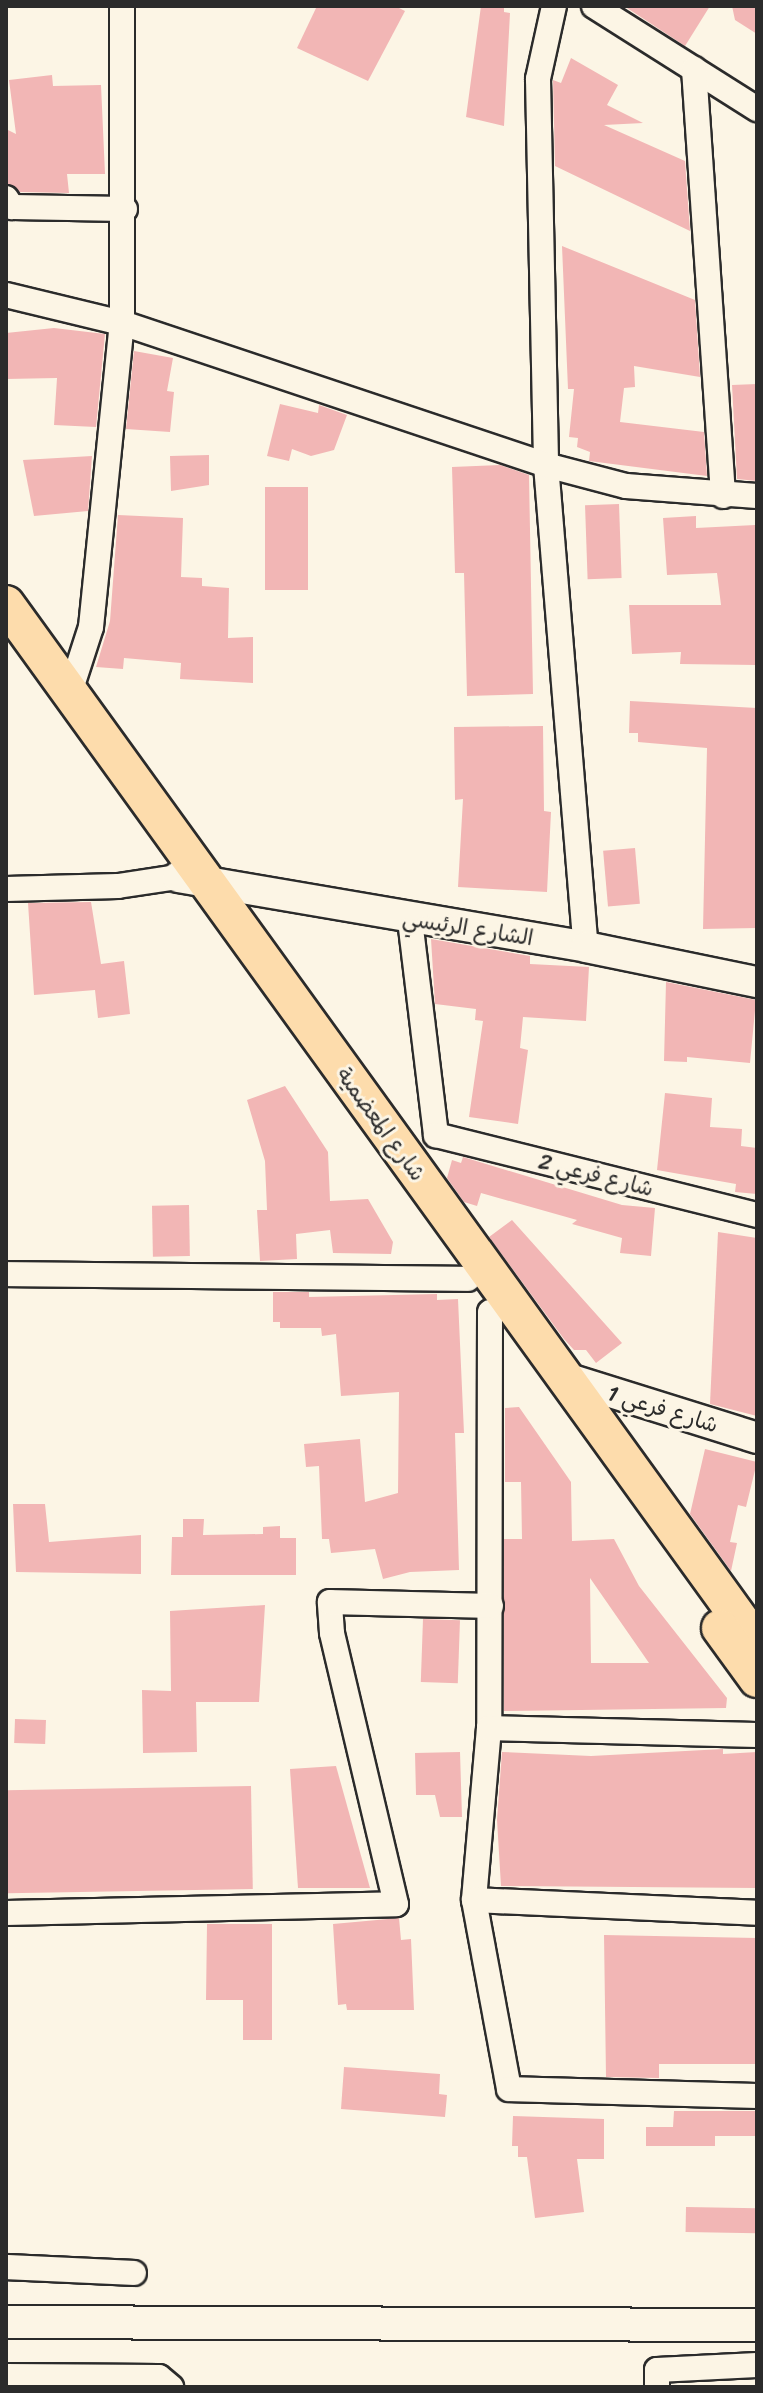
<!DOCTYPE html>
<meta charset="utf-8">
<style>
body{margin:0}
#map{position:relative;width:763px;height:2393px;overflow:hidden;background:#fcf5e5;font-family:Sriracha,"Playpen Sans Arabic",sans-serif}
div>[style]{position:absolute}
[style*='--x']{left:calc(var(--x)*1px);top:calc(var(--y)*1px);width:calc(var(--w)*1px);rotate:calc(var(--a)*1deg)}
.building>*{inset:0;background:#f2b6b5;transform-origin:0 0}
.roads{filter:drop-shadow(2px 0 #2b2b2b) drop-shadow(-2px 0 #2b2b2b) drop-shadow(0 2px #2b2b2b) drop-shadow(0 -2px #2b2b2b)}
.minor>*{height:24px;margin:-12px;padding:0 12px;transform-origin:12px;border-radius:12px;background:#fcf5e5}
.tertiary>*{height:30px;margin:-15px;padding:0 15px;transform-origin:15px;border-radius:15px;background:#fcf5e5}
.secondary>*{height:32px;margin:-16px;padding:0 16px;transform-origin:16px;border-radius:16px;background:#fcf5e5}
.primary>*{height:36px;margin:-18px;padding:0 18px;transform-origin:18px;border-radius:18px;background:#fddcac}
span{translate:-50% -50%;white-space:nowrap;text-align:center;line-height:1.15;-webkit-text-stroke:6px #fcf5e5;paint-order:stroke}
.street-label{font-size:22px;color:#2b2b2b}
.frame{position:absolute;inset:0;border:8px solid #2b2b2b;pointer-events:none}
</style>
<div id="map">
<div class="building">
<i style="clip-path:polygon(317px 6px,395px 6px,405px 11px,368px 81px,297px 48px)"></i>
<i style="clip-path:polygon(481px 6px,504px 6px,504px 12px,510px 13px,504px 126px,466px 117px)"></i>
<i style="clip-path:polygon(624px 6px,710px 6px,685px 46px)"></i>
<i style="clip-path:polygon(732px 6px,757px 6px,757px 34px,735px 20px)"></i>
<i style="clip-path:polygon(571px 58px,618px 85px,607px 105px,643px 123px,604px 125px,685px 161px,690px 231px,555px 166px,553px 80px,561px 83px)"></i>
<i style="clip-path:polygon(52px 75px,53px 86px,101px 85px,105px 174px,67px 174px,69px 193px,20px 192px,6px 183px,6px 129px,16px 134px,9px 80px)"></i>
<i style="clip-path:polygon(562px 246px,695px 300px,700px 377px,634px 366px,635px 387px,624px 388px,620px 422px,704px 432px,707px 476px,589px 461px,590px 452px,577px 447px,578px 438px,569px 437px,574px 389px,568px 389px)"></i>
<i style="clip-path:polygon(54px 328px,105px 334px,96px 427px,54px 425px,57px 378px,6px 379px,6px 333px)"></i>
<i style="clip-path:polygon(134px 351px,173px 358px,167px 391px,174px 392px,170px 432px,126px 429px)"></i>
<i style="clip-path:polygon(757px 384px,757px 481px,737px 479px,732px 385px)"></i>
<i style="clip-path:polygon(280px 404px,318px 413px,319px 405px,347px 415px,334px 450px,311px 456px,292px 449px,289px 461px,267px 456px)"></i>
<i style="clip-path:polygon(209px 455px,209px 485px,171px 491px,170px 456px)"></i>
<i style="clip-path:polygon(92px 456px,88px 511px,34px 516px,23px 460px)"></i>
<i style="clip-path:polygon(500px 465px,529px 475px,533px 694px,467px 696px,464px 573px,455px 573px,452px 467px)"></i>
<i style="left:265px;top:487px;width:43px;height:103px"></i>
<i style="left:619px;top:504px;width:74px;height:34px;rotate:88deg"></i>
<i style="clip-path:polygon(118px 515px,183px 518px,181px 577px,202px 578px,202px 586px,229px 588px,228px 638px,253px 637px,253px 683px,180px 679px,181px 663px,124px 658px,123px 669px,96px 667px,110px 621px)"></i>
<i style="clip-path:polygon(696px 516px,696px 528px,755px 525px,757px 665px,680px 664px,681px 652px,632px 654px,629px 605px,721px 605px,717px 573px,667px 575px,663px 518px)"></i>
<i style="clip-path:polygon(630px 701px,757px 708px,756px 928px,703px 929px,707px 748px,638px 742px,638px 733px,629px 733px)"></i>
<i style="clip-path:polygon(543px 726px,544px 811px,551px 812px,547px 892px,458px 887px,463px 799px,455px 800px,454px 727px)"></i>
<i style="left:635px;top:848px;width:56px;height:32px;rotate:85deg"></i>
<i style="clip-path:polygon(91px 902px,101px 964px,124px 961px,130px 1014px,98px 1018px,95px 990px,34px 995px,28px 903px)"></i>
<i style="clip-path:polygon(431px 939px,530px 956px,530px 964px,589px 967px,586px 1021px,523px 1017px,520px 1048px,528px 1050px,518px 1124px,469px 1117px,483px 1021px,475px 1020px,476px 1009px,435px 1004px)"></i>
<i style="clip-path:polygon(666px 982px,756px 1000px,750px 1063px,687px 1057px,687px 1062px,664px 1061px)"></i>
<i style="clip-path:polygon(285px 1086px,328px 1152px,330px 1201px,368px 1199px,393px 1242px,391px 1254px,333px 1253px,330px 1230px,296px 1234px,297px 1259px,260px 1261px,257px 1210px,267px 1210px,265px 1161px,247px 1100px)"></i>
<i style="clip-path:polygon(665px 1093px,712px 1098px,710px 1127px,742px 1129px,741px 1146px,757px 1148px,757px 1194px,735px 1192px,736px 1184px,657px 1170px)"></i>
<i style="clip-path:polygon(463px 1157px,622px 1205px,655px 1208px,651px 1256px,620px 1253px,622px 1238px,572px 1224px,577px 1220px,481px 1193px,477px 1206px,464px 1202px,447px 1178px,452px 1160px,461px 1163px)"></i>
<i style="left:189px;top:1205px;width:51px;height:37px;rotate:89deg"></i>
<i style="clip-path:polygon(512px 1220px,622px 1343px,596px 1363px,586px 1350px,574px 1350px,564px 1339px,489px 1237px)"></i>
<i style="clip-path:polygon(718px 1232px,757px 1238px,757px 1416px,710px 1404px)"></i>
<i style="clip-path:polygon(273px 1292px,309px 1292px,309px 1297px,437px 1294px,437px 1300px,458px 1299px,464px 1433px,455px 1433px,459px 1570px,410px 1572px,383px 1579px,375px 1549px,331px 1553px,329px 1539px,322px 1539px,319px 1466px,306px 1467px,304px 1444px,360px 1439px,365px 1502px,398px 1493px,399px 1392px,341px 1396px,336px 1334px,322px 1336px,321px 1328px,280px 1328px,280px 1322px,273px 1322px)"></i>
<i style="clip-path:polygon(evenodd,519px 1407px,571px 1482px,572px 1541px,614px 1539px,639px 1586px,727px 1698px,726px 1708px,504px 1711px,504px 1539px,522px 1539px,521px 1482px,505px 1482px,505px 1408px,519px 1407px,590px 1578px,649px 1663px,591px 1663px,590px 1578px)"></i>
<i style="clip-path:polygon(705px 1449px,757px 1462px,746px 1507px,738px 1505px,730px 1542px,737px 1543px,731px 1571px,690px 1514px)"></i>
<i style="clip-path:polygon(13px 1504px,45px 1504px,49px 1542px,141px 1535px,141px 1574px,16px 1572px)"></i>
<i style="clip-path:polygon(183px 1519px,204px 1519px,203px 1535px,263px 1534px,263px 1527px,280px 1526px,280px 1538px,296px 1538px,296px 1575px,171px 1575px,172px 1537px,183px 1537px)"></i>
<i style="clip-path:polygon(265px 1605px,259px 1702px,196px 1702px,197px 1752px,143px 1753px,142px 1690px,171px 1691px,170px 1611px)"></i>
<i style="left:423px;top:1619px;width:37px;height:63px;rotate:2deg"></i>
<i style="left:15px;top:1719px;width:31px;height:24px;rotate:2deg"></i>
<i style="clip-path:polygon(723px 1749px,723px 1754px,757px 1752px,757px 1888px,501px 1886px,497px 1820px,502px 1752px,591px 1756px)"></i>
<i style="clip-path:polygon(460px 1752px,462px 1817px,440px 1817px,435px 1795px,416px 1795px,415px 1753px)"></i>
<i style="clip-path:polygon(336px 1766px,370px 1888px,298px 1888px,290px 1769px)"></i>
<i style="left:251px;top:1786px;width:103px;height:245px;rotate:89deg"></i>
<i style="clip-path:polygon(399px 1918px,401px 1940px,411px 1939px,414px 2010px,347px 2010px,346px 2004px,338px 2005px,333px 1924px)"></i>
<i style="clip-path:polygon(207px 1924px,272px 1924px,272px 2040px,243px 2040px,243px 2000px,206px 2000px)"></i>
<i style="clip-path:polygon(604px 1935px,757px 1938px,757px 2064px,659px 2064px,659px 2078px,606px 2077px)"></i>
<i style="clip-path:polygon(344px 2067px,440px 2074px,439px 2094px,447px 2095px,445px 2117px,341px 2109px)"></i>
<i style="clip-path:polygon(674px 2111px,757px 2111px,757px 2136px,715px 2136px,715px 2146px,646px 2146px,646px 2127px,673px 2127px)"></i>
<i style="clip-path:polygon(513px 2116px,604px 2119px,604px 2159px,577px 2159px,584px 2212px,535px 2218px,527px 2157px,518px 2157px,518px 2146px,512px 2146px)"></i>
<i style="left:686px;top:2207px;width:71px;height:25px;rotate:1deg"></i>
</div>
<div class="roads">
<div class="minor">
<i style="--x:554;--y:6;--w:75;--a:102.4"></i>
<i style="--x:538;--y:79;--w:386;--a:88.8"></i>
<i style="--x:546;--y:465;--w:484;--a:85.3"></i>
<i style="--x:594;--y:6;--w:193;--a:32.3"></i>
<i style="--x:694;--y:69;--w:428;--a:86.1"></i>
<i style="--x:6;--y:198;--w:11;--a:56"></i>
<i style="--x:12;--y:207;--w:113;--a:1"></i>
<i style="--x:6;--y:295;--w:119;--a:13.6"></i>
<i style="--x:122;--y:323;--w:447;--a:18.5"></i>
<i style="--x:546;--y:465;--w:83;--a:14.7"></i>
<i style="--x:626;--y:486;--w:131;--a:4.4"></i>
<i style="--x:69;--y:695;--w:71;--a:-72.1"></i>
<i style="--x:91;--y:627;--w:306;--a:-84.2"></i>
<i style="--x:122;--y:323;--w:317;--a:-90"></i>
<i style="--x:6;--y:889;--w:112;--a:-1.5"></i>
<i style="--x:118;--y:886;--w:61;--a:-8.5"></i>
<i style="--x:410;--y:920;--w:217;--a:83.1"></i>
<i style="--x:436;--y:1135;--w:331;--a:14"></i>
<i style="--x:6;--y:1274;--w:462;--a:0.6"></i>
<i style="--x:490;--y:1312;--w:416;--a:90.1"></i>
<i style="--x:489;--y:1728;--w:173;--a:95"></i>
<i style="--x:474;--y:1900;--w:192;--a:79.5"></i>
<i style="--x:509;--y:2089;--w:248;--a:1.6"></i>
<i style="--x:489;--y:1728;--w:268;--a:1.5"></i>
<i style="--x:474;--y:1900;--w:283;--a:2.6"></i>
<i style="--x:6;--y:1913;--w:390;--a:-1.3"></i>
<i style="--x:396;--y:1904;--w:278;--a:-103.3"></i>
<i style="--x:332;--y:1633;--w:31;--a:-94"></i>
<i style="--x:330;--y:1602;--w:161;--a:1.4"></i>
<i style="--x:6;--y:2267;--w:128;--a:2.7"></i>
<i style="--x:6;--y:2376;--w:153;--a:0.4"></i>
<i style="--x:159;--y:2377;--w:16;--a:40"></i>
<i style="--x:657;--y:2387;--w:17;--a:-90"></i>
<i style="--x:657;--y:2370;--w:100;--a:-2.9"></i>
</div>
<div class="tertiary">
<i style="--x:178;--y:877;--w:414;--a:9.7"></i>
<i style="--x:586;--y:947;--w:175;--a:11.6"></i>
<i style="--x:569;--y:1379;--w:197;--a:17.4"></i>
</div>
<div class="secondary">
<i style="--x:6;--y:2322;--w:751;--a:0.23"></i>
</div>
<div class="primary">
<i style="--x:6;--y:604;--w:1282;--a:54.14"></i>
<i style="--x:720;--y:1628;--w:63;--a:54"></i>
</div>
</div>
<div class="street-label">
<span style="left:468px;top:928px;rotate:9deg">الشارع الرئيسي</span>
<span style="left:381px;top:1124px;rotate:54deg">شارع المعضمية</span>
<span style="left:596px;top:1175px;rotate:14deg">شارع فرعي 2</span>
<span style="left:663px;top:1409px;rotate:17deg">شارع فرعي 1</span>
</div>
<div class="frame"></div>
</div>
